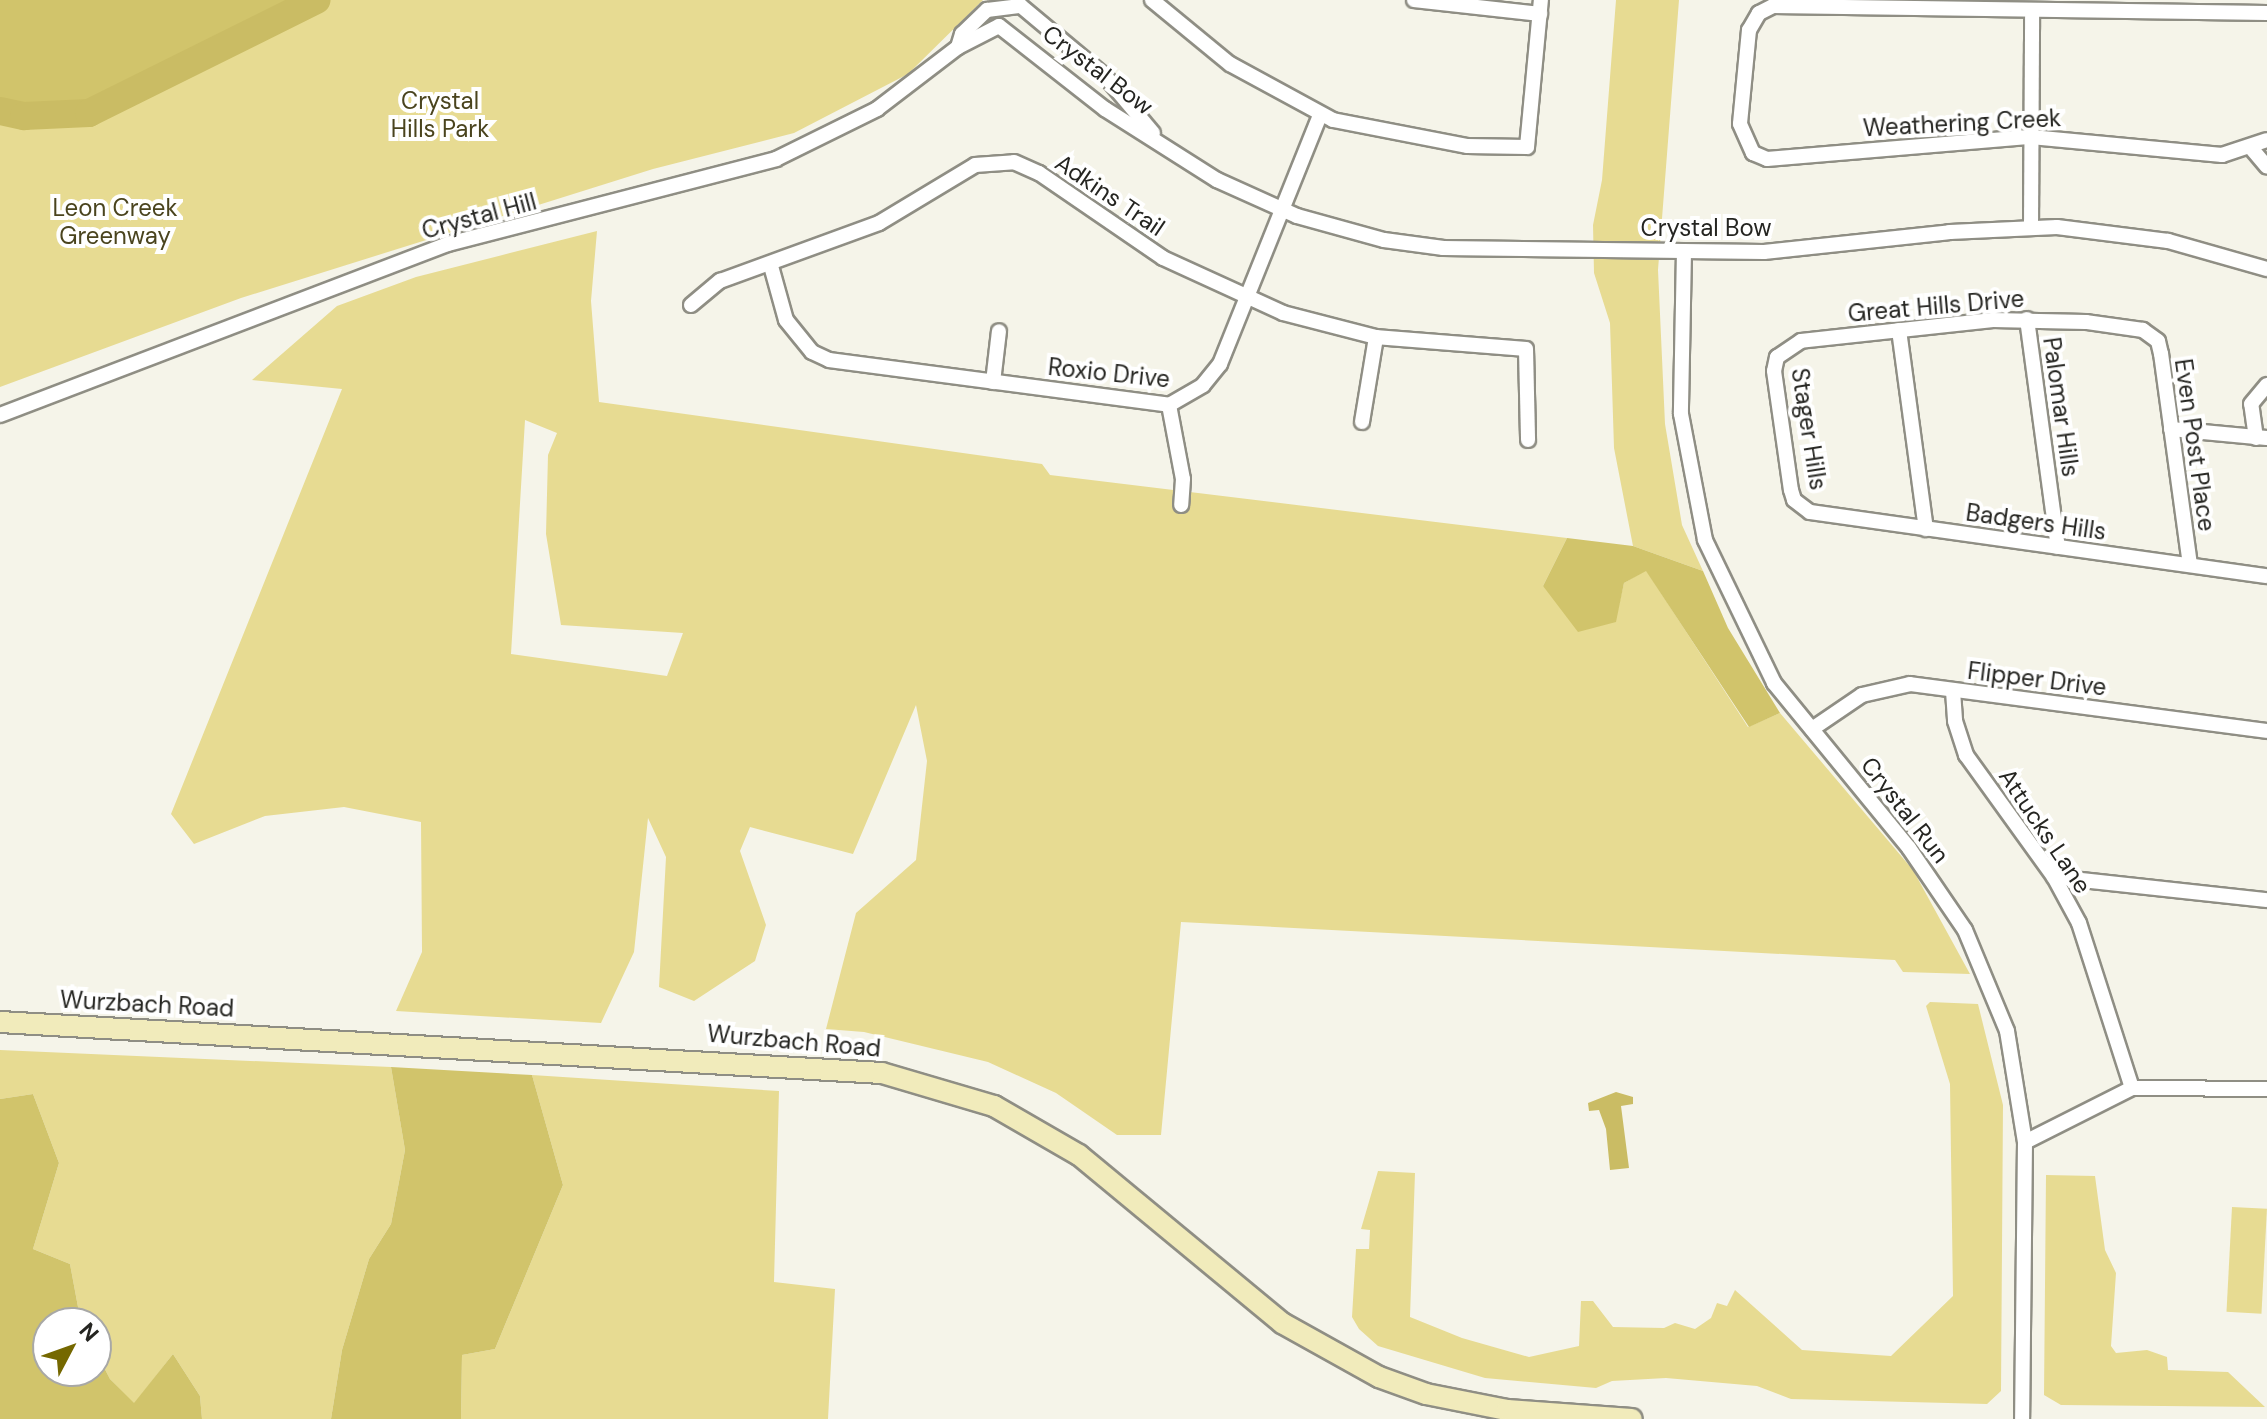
<!DOCTYPE html>
<style>
body{margin:0}
#map{position:relative;width:2267px;height:1419px;overflow:hidden;background:#f5f4e9;font-family:"DM Sans",sans-serif}
div>[style]{position:absolute}
[style*='--x']{left:calc(var(--x)*1px);top:calc(var(--y)*1px);width:calc(var(--w)*1px);rotate:calc(var(--a)*1deg)}
.green>*{inset:0;background:#e7db92;transform-origin:0 0}
.forest>*{inset:0;background:#d1c46b}
.water>*{inset:0;background:#cabc64}
.river>*{height:28px;margin:-14px;padding:0 14px;transform-origin:14px;border-radius:14px;background:#cabc64}
.roads{filter:drop-shadow(2px 0 #8f8e84) drop-shadow(-2px 0 #8f8e84) drop-shadow(0 2px #8f8e84) drop-shadow(0 -2px #8f8e84)}
.street>*{height:14px;margin:-7px;padding:0 7px;transform-origin:7px;border-radius:7px;background:#fff}
.secondary>*{height:20px;margin:-10px;padding:0 10px;transform-origin:10px;border-radius:10px;background:#f1ebbb}
span{translate:-50% -50%;white-space:nowrap;text-align:center;line-height:1.15;-webkit-text-stroke:8px #fff;paint-order:stroke}
.street-label{font-size:24px;color:#252521}
.park-label{font-size:24px;color:#4a441e}
.north{position:absolute;left:32px;top:1307px;width:80px;height:80px;box-sizing:border-box;background:#fff;border:2px solid #a8a8a6;border-radius:50%;rotate:49deg;font-size:22px;font-weight:700;line-height:32px;text-align:center;color:#252521}
.north::after{content:'';display:block;margin:auto;width:28px;height:36px;background:#756800;clip-path:polygon(50% 0,100% 100%,50% 72%,0 100%)}
</style>
<div id="map">
<div class="green">
<i style="clip-path:polygon(329px 0,983px 0,908px 74px,794px 133px,653px 169px,241px 298px,0 387px,0 107px,98px 108px)"></i>
<i style="clip-path:polygon(1616px 0,1679px 0,1658px 270px,1665px 424px,1682px 525px,1703px 571px,1633px 546px,1614px 448px,1610px 323px,1594px 273px,1593px 225px,1602px 180px)"></i>
<i style="clip-path:polygon(evenodd,597px 231px,591px 301px,599px 402px,1042px 464px,1050px 475px,1567px 538px,1543px 586px,1615px 622px,1624px 583px,1646px 570px,1748px 727px,1780px 713px,1913px 870px,1970px 974px,1903px 972px,1895px 960px,1181px 922px,1161px 1135px,1117px 1135px,1056px 1093px,988px 1062px,864px 1032px,826px 1029px,856px 913px,916px 860px,927px 761px,916px 705px,853px 854px,750px 827px,740px 851px,766px 925px,755px 961px,694px 1001px,659px 987px,666px 857px,648px 818px,634px 952px,601px 1023px,396px 1011px,422px 952px,421px 822px,344px 807px,265px 816px,194px 844px,171px 814px,342px 389px,252px 380px,337px 306px,416px 277px,597px 231px,525px 420px,557px 433px,548px 455px,546px 534px,561px 625px,683px 633px,667px 676px,511px 654px,525px 420px)"></i>
<i style="clip-path:polygon(1930px 1002px,1978px 1004px,2003px 1105px,2001px 1391px,1987px 1404px,1791px 1399px,1757px 1386px,1666px 1378px,1612px 1381px,1596px 1388px,1485px 1378px,1378px 1346px,1359px 1329px,1352px 1317px,1356px 1249px,1369px 1249px,1370px 1230px,1361px 1229px,1378px 1171px,1415px 1173px,1410px 1317px,1462px 1338px,1529px 1357px,1579px 1346px,1581px 1301px,1593px 1301px,1613px 1327px,1664px 1328px,1675px 1323px,1695px 1329px,1711px 1318px,1717px 1303px,1727px 1306px,1735px 1290px,1802px 1350px,1891px 1356px,1953px 1296px,1950px 1084px,1926px 1006px)"></i>
<i style="clip-path:polygon(0 1050px,391px 1067px,405px 1150px,391px 1224px,369px 1259px,342px 1350px,331px 1419px,202px 1419px,200px 1396px,173px 1354px,134px 1404px,110px 1379px,96px 1352px,96px 1323px,81px 1323px,70px 1264px,33px 1249px,59px 1163px,33px 1094px,0 1099px)"></i>
<i style="clip-path:polygon(532px 1075px,779px 1091px,774px 1282px,835px 1289px,828px 1419px,461px 1419px,462px 1355px,495px 1349px,563px 1185px)"></i>
<i style="clip-path:polygon(2046px 1175px,2095px 1176px,2105px 1250px,2116px 1273px,2111px 1346px,2116px 1353px,2147px 1350px,2167px 1357px,2168px 1370px,2228px 1372px,2265px 1407px,2061px 1405px,2044px 1395px)"></i>
<i style="left:2232px;top:1207px;width:35px;height:105px;rotate:3deg"></i>
</div>
<div class="forest">
<i style="clip-path:polygon(0 0,329px 0,98px 108px,13px 111px,0 110px)"></i>
<i style="clip-path:polygon(1567px 538px,1633px 546px,1703px 571px,1728px 628px,1780px 713px,1749px 727px,1646px 571px,1624px 583px,1616px 622px,1578px 632px,1543px 586px)"></i>
<i style="clip-path:polygon(391px 1067px,532px 1075px,563px 1185px,495px 1349px,462px 1355px,461px 1419px,331px 1419px,342px 1350px,369px 1259px,391px 1224px,405px 1150px)"></i>
<i style="clip-path:polygon(33px 1094px,59px 1163px,33px 1249px,70px 1264px,81px 1323px,48px 1323px,48px 1371px,96px 1371px,96px 1352px,110px 1379px,134px 1403px,173px 1354px,200px 1396px,202px 1419px,0 1419px,0 1099px)"></i>
</div>
<div class="water">
<i style="clip-path:polygon(1616px 1092px,1633px 1097px,1633px 1104px,1621px 1106px,1629px 1168px,1610px 1170px,1606px 1129px,1599px 1110px,1589px 1111px,1588px 1103px)"></i>
</div>
<div class="river">
<i style="--x:0;--y:111;--w:25;--a:12"></i>
<i style="--x:24;--y:116;--w:65;--a:-2.6"></i>
<i style="--x:89;--y:113;--w:254;--a:-26.4"></i>
</div>
<div class="roads">
<div class="street">
<i style="--x:1152;--y:0;--w:101;--a:39.4"></i>
<i style="--x:1230;--y:64;--w:117;--a:28.5"></i>
<i style="--x:1333;--y:120;--w:136;--a:11"></i>
<i style="--x:1467;--y:146;--w:60;--a:1"></i>
<i style="--x:1527;--y:147;--w:148;--a:-84.6"></i>
<i style="--x:1414;--y:0;--w:127;--a:6.3"></i>
<i style="--x:2267;--y:13;--w:494;--a:-179.2"></i>
<i style="--x:1773;--y:6;--w:16;--a:153"></i>
<i style="--x:1759;--y:13;--w:20;--a:120"></i>
<i style="--x:1749;--y:30;--w:94;--a:95.5"></i>
<i style="--x:1740;--y:124;--w:32;--a:66"></i>
<i style="--x:1753;--y:153;--w:15;--a:23"></i>
<i style="--x:1767;--y:159;--w:265;--a:-4.8"></i>
<i style="--x:2031;--y:137;--w:192;--a:5.4"></i>
<i style="--x:2222;--y:155;--w:47;--a:-18.4"></i>
<i style="--x:958;--y:47;--w:14;--a:-73"></i>
<i style="--x:962;--y:34;--w:35;--a:-44"></i>
<i style="--x:987;--y:10;--w:34;--a:-7"></i>
<i style="--x:1021;--y:6;--w:111;--a:39.9"></i>
<i style="--x:1106;--y:77;--w:73;--a:50"></i>
<i style="--x:2252;--y:149;--w:23;--a:50"></i>
<i style="--x:2031;--y:227;--w:217;--a:-89.7"></i>
<i style="--x:1684;--y:251;--w:163;--a:91.1"></i>
<i style="--x:1681;--y:414;--w:128;--a:79.2"></i>
<i style="--x:1705;--y:540;--w:159;--a:64.2"></i>
<i style="--x:1774;--y:683;--w:213;--a:50.7"></i>
<i style="--x:1909;--y:848;--w:99;--a:55.7"></i>
<i style="--x:1965;--y:930;--w:109;--a:67.4"></i>
<i style="--x:2007;--y:1031;--w:112;--a:80.8"></i>
<i style="--x:2025;--y:1142;--w:277;--a:90.6"></i>
<i style="--x:771;--y:266;--w:56;--a:74.5"></i>
<i style="--x:786;--y:320;--w:41;--a:50.9"></i>
<i style="--x:812;--y:352;--w:19;--a:25"></i>
<i style="--x:829;--y:360;--w:343;--a:7.5"></i>
<i style="--x:1169;--y:405;--w:39;--a:-30"></i>
<i style="--x:1203;--y:385;--w:27;--a:-51"></i>
<i style="--x:1220;--y:364;--w:268;--a:-68.1"></i>
<i style="--x:691;--y:305;--w:38;--a:-40"></i>
<i style="--x:720;--y:281;--w:169;--a:-20"></i>
<i style="--x:879;--y:223;--w:112;--a:-31.1"></i>
<i style="--x:975;--y:165;--w:39;--a:-4"></i>
<i style="--x:1014;--y:162;--w:27;--a:24"></i>
<i style="--x:1039;--y:173;--w:150;--a:34.4"></i>
<i style="--x:1163;--y:258;--w:132;--a:24.6"></i>
<i style="--x:1283;--y:313;--w:96;--a:14.5"></i>
<i style="--x:1376;--y:337;--w:150;--a:4.6"></i>
<i style="--x:1526;--y:349;--w:91;--a:88.7"></i>
<i style="--x:2027;--y:319;--w:230;--a:82.3"></i>
<i style="--x:1899;--y:330;--w:201;--a:82.3"></i>
<i style="--x:993;--y:382;--w:51;--a:-83.3"></i>
<i style="--x:1169;--y:405;--w:75;--a:79.3"></i>
<i style="--x:1183;--y:479;--w:26;--a:94"></i>
<i style="--x:0;--y:415;--w:480;--a:-20.9"></i>
<i style="--x:448;--y:244;--w:339;--a:-14.5"></i>
<i style="--x:776;--y:159;--w:113;--a:-26.3"></i>
<i style="--x:877;--y:109;--w:102;--a:-37.4"></i>
<i style="--x:958;--y:47;--w:46;--a:-27.1"></i>
<i style="--x:999;--y:26;--w:135;--a:38.1"></i>
<i style="--x:1105;--y:109;--w:133;--a:32.4"></i>
<i style="--x:1217;--y:180;--w:88;--a:24.2"></i>
<i style="--x:1297;--y:216;--w:90;--a:15.4"></i>
<i style="--x:1384;--y:240;--w:60;--a:7.7"></i>
<i style="--x:1443;--y:248;--w:321;--a:0.7"></i>
<i style="--x:1764;--y:252;--w:187;--a:-6.1"></i>
<i style="--x:1950;--y:232;--w:107;--a:-2.7"></i>
<i style="--x:2057;--y:227;--w:112;--a:7.2"></i>
<i style="--x:2168;--y:241;--w:103;--a:15.8"></i>
<i style="--x:1362;--y:422;--w:86;--a:-80.6"></i>
<i style="--x:2171;--y:429;--w:96;--a:5.4"></i>
<i style="--x:2256;--y:438;--w:34;--a:-98"></i>
<i style="--x:2251;--y:404;--w:25;--a:-50"></i>
<i style="--x:2190;--y:565;--w:213;--a:-97.8"></i>
<i style="--x:2161;--y:354;--w:13;--a:-103"></i>
<i style="--x:2158;--y:341;--w:19;--a:-144"></i>
<i style="--x:2143;--y:330;--w:58;--a:-172"></i>
<i style="--x:2086;--y:322;--w:93;--a:-178.8"></i>
<i style="--x:1993;--y:320;--w:193;--a:173.8"></i>
<i style="--x:1801;--y:341;--w:29;--a:146"></i>
<i style="--x:1777;--y:357;--w:14;--a:102"></i>
<i style="--x:1774;--y:371;--w:120;--a:81.9"></i>
<i style="--x:1791;--y:490;--w:10;--a:73"></i>
<i style="--x:1794;--y:500;--w:20;--a:37"></i>
<i style="--x:1810;--y:512;--w:461;--a:8"></i>
<i style="--x:1953;--y:691;--w:30;--a:86"></i>
<i style="--x:1955;--y:721;--w:36;--a:72"></i>
<i style="--x:1966;--y:755;--w:150;--a:54.2"></i>
<i style="--x:2054;--y:877;--w:52;--a:61.5"></i>
<i style="--x:2079;--y:923;--w:173;--a:72.2"></i>
<i style="--x:1812;--y:729;--w:60;--a:-34.2"></i>
<i style="--x:1862;--y:695;--w:49;--a:-12.9"></i>
<i style="--x:1910;--y:684;--w:360;--a:7.5"></i>
<i style="--x:2054;--y:877;--w:214;--a:6.2"></i>
<i style="--x:2025;--y:1142;--w:120;--a:-26.8"></i>
<i style="--x:2132;--y:1088;--w:135;--a:0.4"></i>
</div>
<div class="secondary">
<i style="--x:0;--y:1022;--w:883;--a:3.31"></i>
<i style="--x:882;--y:1073;--w:117;--a:16.4"></i>
<i style="--x:994;--y:1106;--w:98;--a:30"></i>
<i style="--x:1079;--y:1155;--w:264;--a:39.6"></i>
<i style="--x:1282;--y:1323;--w:111;--a:29.1"></i>
<i style="--x:1379;--y:1377;--w:50;--a:19.9"></i>
<i style="--x:1426;--y:1394;--w:83;--a:11.2"></i>
<i style="--x:1507;--y:1410;--w:125;--a:4.1"></i>
</div>
</div>
<div class="street-label">
<span style="left:1098px;top:70px;rotate:37deg">Crystal Bow</span>
<span style="left:1962px;top:123px;rotate:-3deg">Weathering Creek</span>
<span style="left:1110px;top:195px;rotate:34deg">Adkins Trail</span>
<span style="left:479px;top:216px;rotate:-15deg">Crystal Hill</span>
<span style="left:1706px;top:228px">Crystal Bow</span>
<span style="left:1936px;top:306px;rotate:-5deg">Great Hills Drive</span>
<span style="left:1109px;top:373px;rotate:6deg">Roxio Drive</span>
<span style="left:2061px;top:407px;rotate:82deg">Palomar Hills</span>
<span style="left:1809px;top:429px;rotate:81deg">Stager Hills</span>
<span style="left:2195px;top:445px;rotate:82deg">Even Post Place</span>
<span style="left:2036px;top:522px;rotate:8deg">Badgers Hills</span>
<span style="left:2037px;top:679px;rotate:7deg">Flipper Drive</span>
<span style="left:1905px;top:810px;rotate:52deg">Crystal Run</span>
<span style="left:2045px;top:831px;rotate:56deg">Attucks Lane</span>
<span style="left:147px;top:1004px;rotate:3deg">Wurzbach Road</span>
<span style="left:794px;top:1041px;rotate:5deg">Wurzbach Road</span>
</div>
<div class="park-label">
<span style="left:440px;top:115px">Crystal<br>Hills Park</span>
<span style="left:115px;top:222px">Leon Creek<br>Greenway</span>
</div>
<div class="north">N</div>
</div>
